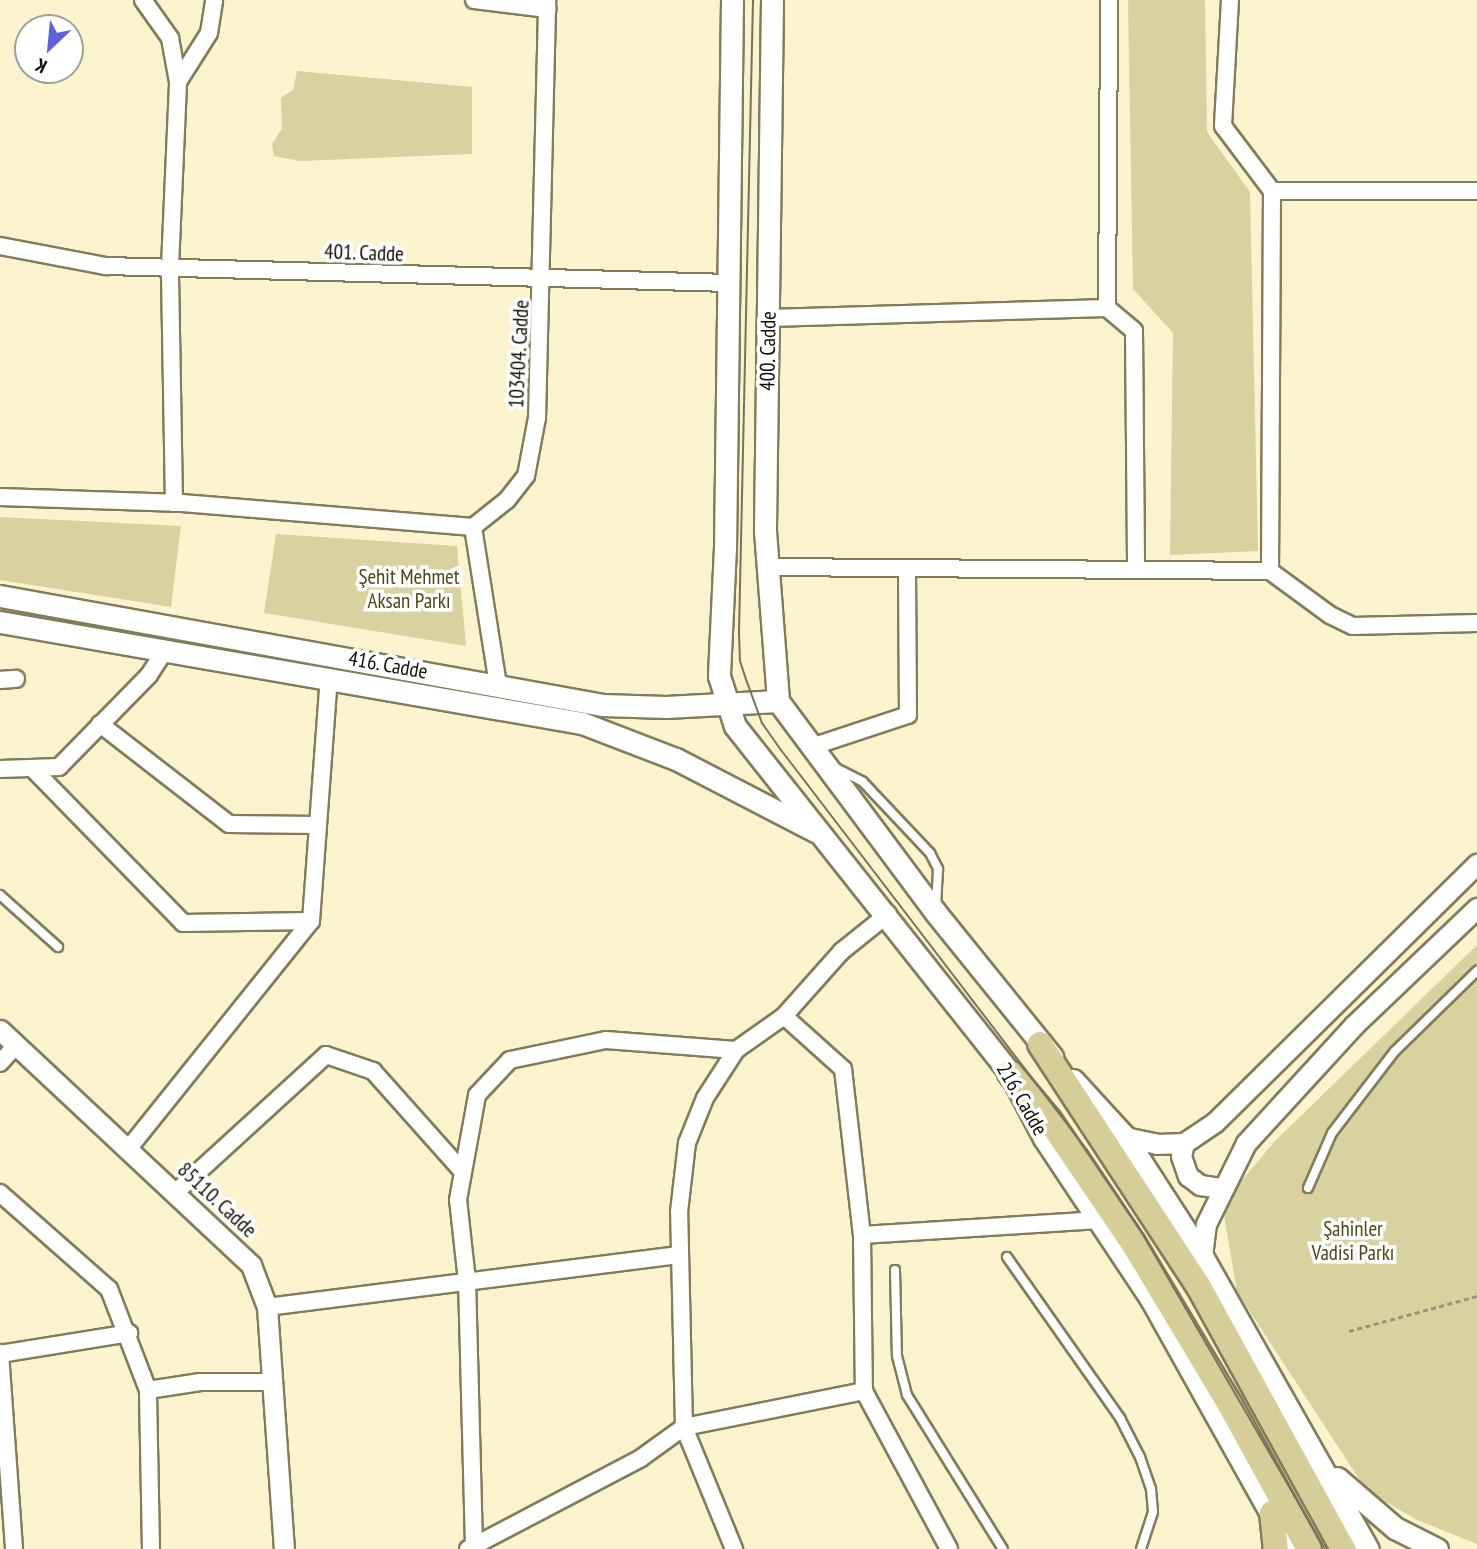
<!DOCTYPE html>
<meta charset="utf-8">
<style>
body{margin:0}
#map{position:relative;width:1477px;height:1549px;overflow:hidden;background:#faf3ce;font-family:"PT Sans Narrow",sans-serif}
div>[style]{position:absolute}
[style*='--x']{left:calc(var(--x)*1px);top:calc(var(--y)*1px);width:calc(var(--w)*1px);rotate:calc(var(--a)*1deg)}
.green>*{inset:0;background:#d9d1a0}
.path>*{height:2.5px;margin-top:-1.25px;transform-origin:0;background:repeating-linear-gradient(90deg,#9a957b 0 5px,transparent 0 8.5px)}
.roads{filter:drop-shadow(2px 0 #827c5a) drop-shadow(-2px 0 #827c5a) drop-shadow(0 2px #827c5a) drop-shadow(0 -2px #827c5a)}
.service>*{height:8px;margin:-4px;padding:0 4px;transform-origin:4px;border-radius:4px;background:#fff}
.minor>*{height:16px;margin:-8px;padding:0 8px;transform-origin:8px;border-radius:8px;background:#fff}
.tertiary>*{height:19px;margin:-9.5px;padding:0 9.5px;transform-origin:9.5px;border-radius:9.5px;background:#fff}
.secondary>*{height:21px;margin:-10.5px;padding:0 10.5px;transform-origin:10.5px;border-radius:10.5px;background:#fff}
.primary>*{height:24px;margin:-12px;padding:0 12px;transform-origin:12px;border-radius:12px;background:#d6cd98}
.tram>*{height:2px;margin:-1px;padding:0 1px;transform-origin:1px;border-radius:1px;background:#76725c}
span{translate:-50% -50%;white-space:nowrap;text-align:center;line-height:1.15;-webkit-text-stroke:7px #fff;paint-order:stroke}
.street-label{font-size:21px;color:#100e03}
.park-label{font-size:21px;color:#4f4618}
.north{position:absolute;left:14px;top:14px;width:70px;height:70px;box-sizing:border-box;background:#fff;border:2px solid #9f9f9a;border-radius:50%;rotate:206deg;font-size:19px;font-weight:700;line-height:28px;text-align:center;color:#100e03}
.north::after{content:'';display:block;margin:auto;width:24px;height:32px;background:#6160d8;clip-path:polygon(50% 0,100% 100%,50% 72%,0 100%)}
</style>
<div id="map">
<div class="green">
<i style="clip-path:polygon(1128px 0,1205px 0,1207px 132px,1250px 192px,1258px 551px,1170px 555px,1173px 333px,1133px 289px)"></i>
<i style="clip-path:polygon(297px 71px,472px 87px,472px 154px,300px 161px,274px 156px,272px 144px,282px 129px,281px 98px,293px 90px)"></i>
<i style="clip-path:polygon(0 517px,181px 526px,171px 607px,0 580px)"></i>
<i style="clip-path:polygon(276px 534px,457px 546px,466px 646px,264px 613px)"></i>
<i style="clip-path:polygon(1477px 945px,1477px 1544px,1417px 1520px,1367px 1491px,1237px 1292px,1222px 1204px,1275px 1141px)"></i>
</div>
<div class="path">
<i style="--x:1349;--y:1331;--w:133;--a:-15.3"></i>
</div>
<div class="roads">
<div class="service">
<i style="--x:836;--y:768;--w:30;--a:27"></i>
<i style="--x:863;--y:782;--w:98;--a:46.7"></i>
<i style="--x:930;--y:853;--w:18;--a:63"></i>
<i style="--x:938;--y:869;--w:37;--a:93"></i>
<i style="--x:0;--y:895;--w:78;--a:41.9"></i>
<i style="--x:1308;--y:1188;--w:60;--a:-66.4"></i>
<i style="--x:1332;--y:1133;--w:103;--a:-52.5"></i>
<i style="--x:1395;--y:1051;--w:115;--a:-44.3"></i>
<i style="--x:1007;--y:1257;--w:197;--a:54.9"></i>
<i style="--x:1120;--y:1418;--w:44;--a:62.9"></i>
<i style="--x:1140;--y:1457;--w:34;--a:71"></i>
<i style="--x:1151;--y:1489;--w:23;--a:85"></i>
<i style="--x:1153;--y:1512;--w:39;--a:108"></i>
<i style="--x:895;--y:1270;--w:86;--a:88.7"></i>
<i style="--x:897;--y:1356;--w:40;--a:75.6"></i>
<i style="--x:907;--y:1395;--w:181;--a:58.1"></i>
</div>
<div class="minor">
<i style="--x:143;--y:0;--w:47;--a:54.6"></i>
<i style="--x:170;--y:38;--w:45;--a:79.7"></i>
<i style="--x:474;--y:0;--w:74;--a:7"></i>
<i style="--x:1230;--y:0;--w:126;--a:93.2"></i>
<i style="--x:1223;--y:126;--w:81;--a:53"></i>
<i style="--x:1272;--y:191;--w:380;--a:90.3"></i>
<i style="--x:1272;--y:191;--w:205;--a:0"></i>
<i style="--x:0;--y:246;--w:108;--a:10.7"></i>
<i style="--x:106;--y:266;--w:623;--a:1.56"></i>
<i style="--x:1107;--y:308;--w:35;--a:40"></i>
<i style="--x:1134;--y:331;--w:237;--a:89.5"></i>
<i style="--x:769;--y:318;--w:338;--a:-1.7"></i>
<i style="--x:1107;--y:308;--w:308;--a:-89.6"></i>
<i style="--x:0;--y:497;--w:182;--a:1.9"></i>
<i style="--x:182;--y:503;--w:292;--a:4.7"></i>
<i style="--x:174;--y:503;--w:236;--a:-91"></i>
<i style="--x:170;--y:267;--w:185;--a:-87.5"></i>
<i style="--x:178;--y:82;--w:58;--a:-57.7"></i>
<i style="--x:209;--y:33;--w:33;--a:-81"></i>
<i style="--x:766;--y:567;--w:504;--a:0.45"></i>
<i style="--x:1270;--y:571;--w:74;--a:36.3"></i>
<i style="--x:1330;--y:615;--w:25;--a:26"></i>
<i style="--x:1353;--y:626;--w:124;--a:-1.4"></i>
<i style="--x:0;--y:680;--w:16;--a:-4"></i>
<i style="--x:498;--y:685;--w:160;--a:-99"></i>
<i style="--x:473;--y:527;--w:43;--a:-38.5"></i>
<i style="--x:507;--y:500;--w:31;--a:-52"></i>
<i style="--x:526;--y:476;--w:59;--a:-79.3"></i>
<i style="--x:537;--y:418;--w:418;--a:-88.6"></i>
<i style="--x:100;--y:724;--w:163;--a:37.8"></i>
<i style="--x:229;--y:824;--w:89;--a:0.6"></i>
<i style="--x:811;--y:747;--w:102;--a:-18.3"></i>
<i style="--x:908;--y:715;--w:145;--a:-90.4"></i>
<i style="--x:32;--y:768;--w:216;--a:45.7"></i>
<i style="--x:183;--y:923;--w:128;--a:-0.9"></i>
<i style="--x:0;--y:769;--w:59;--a:-1.9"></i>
<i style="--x:59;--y:767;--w:129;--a:-45.6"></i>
<i style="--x:149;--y:675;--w:30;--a:-57"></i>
<i style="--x:784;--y:1016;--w:79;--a:41.9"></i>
<i style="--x:843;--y:1069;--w:167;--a:83.5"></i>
<i style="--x:862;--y:1235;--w:156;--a:89.3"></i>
<i style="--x:864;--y:1391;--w:179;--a:61.7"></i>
<i style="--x:0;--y:1063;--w:24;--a:-48"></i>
<i style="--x:129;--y:1148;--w:291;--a:-51.3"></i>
<i style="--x:311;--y:921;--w:244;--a:-85.8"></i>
<i style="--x:176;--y:1192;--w:203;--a:-42.4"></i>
<i style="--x:326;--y:1055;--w:50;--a:18.8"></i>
<i style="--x:373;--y:1071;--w:135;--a:48.3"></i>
<i style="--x:0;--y:1193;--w:145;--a:41.4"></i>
<i style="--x:109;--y:1289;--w:108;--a:68.9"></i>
<i style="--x:862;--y:1235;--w:238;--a:-3.6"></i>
<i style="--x:267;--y:1307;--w:415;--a:-7.2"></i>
<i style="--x:0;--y:1353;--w:196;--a:85.9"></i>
<i style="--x:0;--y:1354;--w:131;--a:-9.2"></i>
<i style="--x:474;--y:1546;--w:265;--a:-91.5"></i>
<i style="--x:467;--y:1281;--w:81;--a:-96.3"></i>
<i style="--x:458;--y:1200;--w:107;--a:-79.7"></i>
<i style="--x:477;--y:1095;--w:48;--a:-46.7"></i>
<i style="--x:510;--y:1060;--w:98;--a:-11.8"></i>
<i style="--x:606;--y:1040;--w:130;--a:4.4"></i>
<i style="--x:151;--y:1549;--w:159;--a:-91.1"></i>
<i style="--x:148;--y:1390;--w:53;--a:-8.7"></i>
<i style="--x:200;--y:1382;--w:70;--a:0"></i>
<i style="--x:468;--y:1549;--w:195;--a:-27.7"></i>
<i style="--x:641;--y:1458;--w:53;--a:-35.8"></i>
<i style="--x:684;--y:1427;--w:184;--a:-11.3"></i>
<i style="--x:734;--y:1549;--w:132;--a:-112.3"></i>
<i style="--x:684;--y:1427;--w:215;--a:-91.3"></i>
<i style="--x:679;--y:1212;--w:69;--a:-83.4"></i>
<i style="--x:687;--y:1143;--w:48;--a:-68.2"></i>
<i style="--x:705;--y:1098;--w:57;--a:-57.1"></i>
<i style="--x:736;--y:1050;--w:59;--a:-35.3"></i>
<i style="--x:784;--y:1016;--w:87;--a:-48.3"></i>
<i style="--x:842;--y:951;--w:59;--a:-38.8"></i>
</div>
<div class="tertiary">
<i style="--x:0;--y:1030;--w:344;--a:43.1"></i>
<i style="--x:251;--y:1265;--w:45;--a:69.1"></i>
<i style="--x:267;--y:1307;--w:243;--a:86"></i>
<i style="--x:1125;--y:1137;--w:33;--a:12"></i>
<i style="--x:1157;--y:1144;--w:27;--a:-2"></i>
<i style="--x:1184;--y:1143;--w:37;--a:-34"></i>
<i style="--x:1215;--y:1122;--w:368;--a:-44.6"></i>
<i style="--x:1184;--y:1143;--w:13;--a:103"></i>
<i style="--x:1181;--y:1156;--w:21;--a:71"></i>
<i style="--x:1188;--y:1176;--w:15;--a:37"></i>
<i style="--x:1200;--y:1185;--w:22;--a:8"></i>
<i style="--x:1202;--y:1256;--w:32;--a:-83"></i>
<i style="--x:1206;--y:1224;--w:90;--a:-63.7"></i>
<i style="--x:1246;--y:1143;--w:160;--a:-47.5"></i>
<i style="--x:1354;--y:1025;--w:170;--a:-43.6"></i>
</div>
<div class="secondary">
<i style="--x:732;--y:0;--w:547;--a:90.73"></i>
<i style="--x:725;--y:547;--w:129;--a:92.7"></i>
<i style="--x:719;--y:676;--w:52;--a:72.3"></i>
<i style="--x:735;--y:726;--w:443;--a:51.6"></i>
<i style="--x:1010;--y:1073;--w:73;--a:62.4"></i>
<i style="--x:1044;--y:1138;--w:193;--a:56.4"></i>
<i style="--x:1151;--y:1299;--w:287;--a:60.8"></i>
<i style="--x:772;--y:0;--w:531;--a:90.76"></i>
<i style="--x:765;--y:531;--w:170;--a:85.6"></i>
<i style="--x:0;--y:596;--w:613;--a:10.25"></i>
<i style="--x:603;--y:705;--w:63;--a:1.8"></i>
<i style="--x:666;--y:707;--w:112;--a:-3.1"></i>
<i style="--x:0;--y:622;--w:591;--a:9.85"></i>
<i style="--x:582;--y:723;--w:101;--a:21"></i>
<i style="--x:676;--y:759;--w:157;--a:27.4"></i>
<i style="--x:778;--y:701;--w:264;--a:53.3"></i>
<i style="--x:936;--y:913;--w:185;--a:51.1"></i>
<i style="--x:1073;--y:1080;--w:77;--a:47.6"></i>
<i style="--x:1125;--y:1137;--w:142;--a:57.1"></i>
<i style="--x:1202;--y:1256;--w:337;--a:60.5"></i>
<i style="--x:1337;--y:1478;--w:77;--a:40.8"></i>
<i style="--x:1395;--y:1528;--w:47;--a:26.6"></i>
</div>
<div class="primary">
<i style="--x:1040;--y:1044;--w:290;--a:56.8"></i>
<i style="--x:1199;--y:1287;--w:299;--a:61.2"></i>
<i style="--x:1010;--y:1073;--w:62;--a:50.2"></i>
<i style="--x:1050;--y:1121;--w:148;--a:55.8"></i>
<i style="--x:1133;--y:1243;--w:189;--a:59.1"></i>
<i style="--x:1230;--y:1405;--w:164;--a:61.3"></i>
<i style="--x:1272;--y:1513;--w:36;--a:84"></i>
</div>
</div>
<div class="tram">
<i style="--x:753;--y:0;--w:633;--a:91.27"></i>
<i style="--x:739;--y:633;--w:28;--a:88"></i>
<i style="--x:740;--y:661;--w:22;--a:72"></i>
<i style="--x:747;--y:682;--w:44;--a:69.9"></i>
<i style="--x:762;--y:723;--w:33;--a:55"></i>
<i style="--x:781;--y:750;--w:504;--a:52.58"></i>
<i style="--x:1087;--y:1150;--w:92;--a:56.1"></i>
<i style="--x:1138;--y:1226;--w:373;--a:59.9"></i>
</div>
<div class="street-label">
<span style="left:364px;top:253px;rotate:2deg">401. Cadde</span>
<span style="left:768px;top:351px;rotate:-89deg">400. Cadde</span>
<span style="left:519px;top:354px;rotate:-87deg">103404. Cadde</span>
<span style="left:388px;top:665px;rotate:10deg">416. Cadde</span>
<span style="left:1022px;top:1099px;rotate:60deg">216. Cadde</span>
<span style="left:217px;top:1200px;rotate:43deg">85110. Cadde</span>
</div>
<div class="park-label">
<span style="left:409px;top:589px">Şehit Mehmet<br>Aksan Parkı</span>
<span style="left:1353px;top:1241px">Şahinler<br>Vadisi Parkı</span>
</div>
<div class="north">K</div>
</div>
